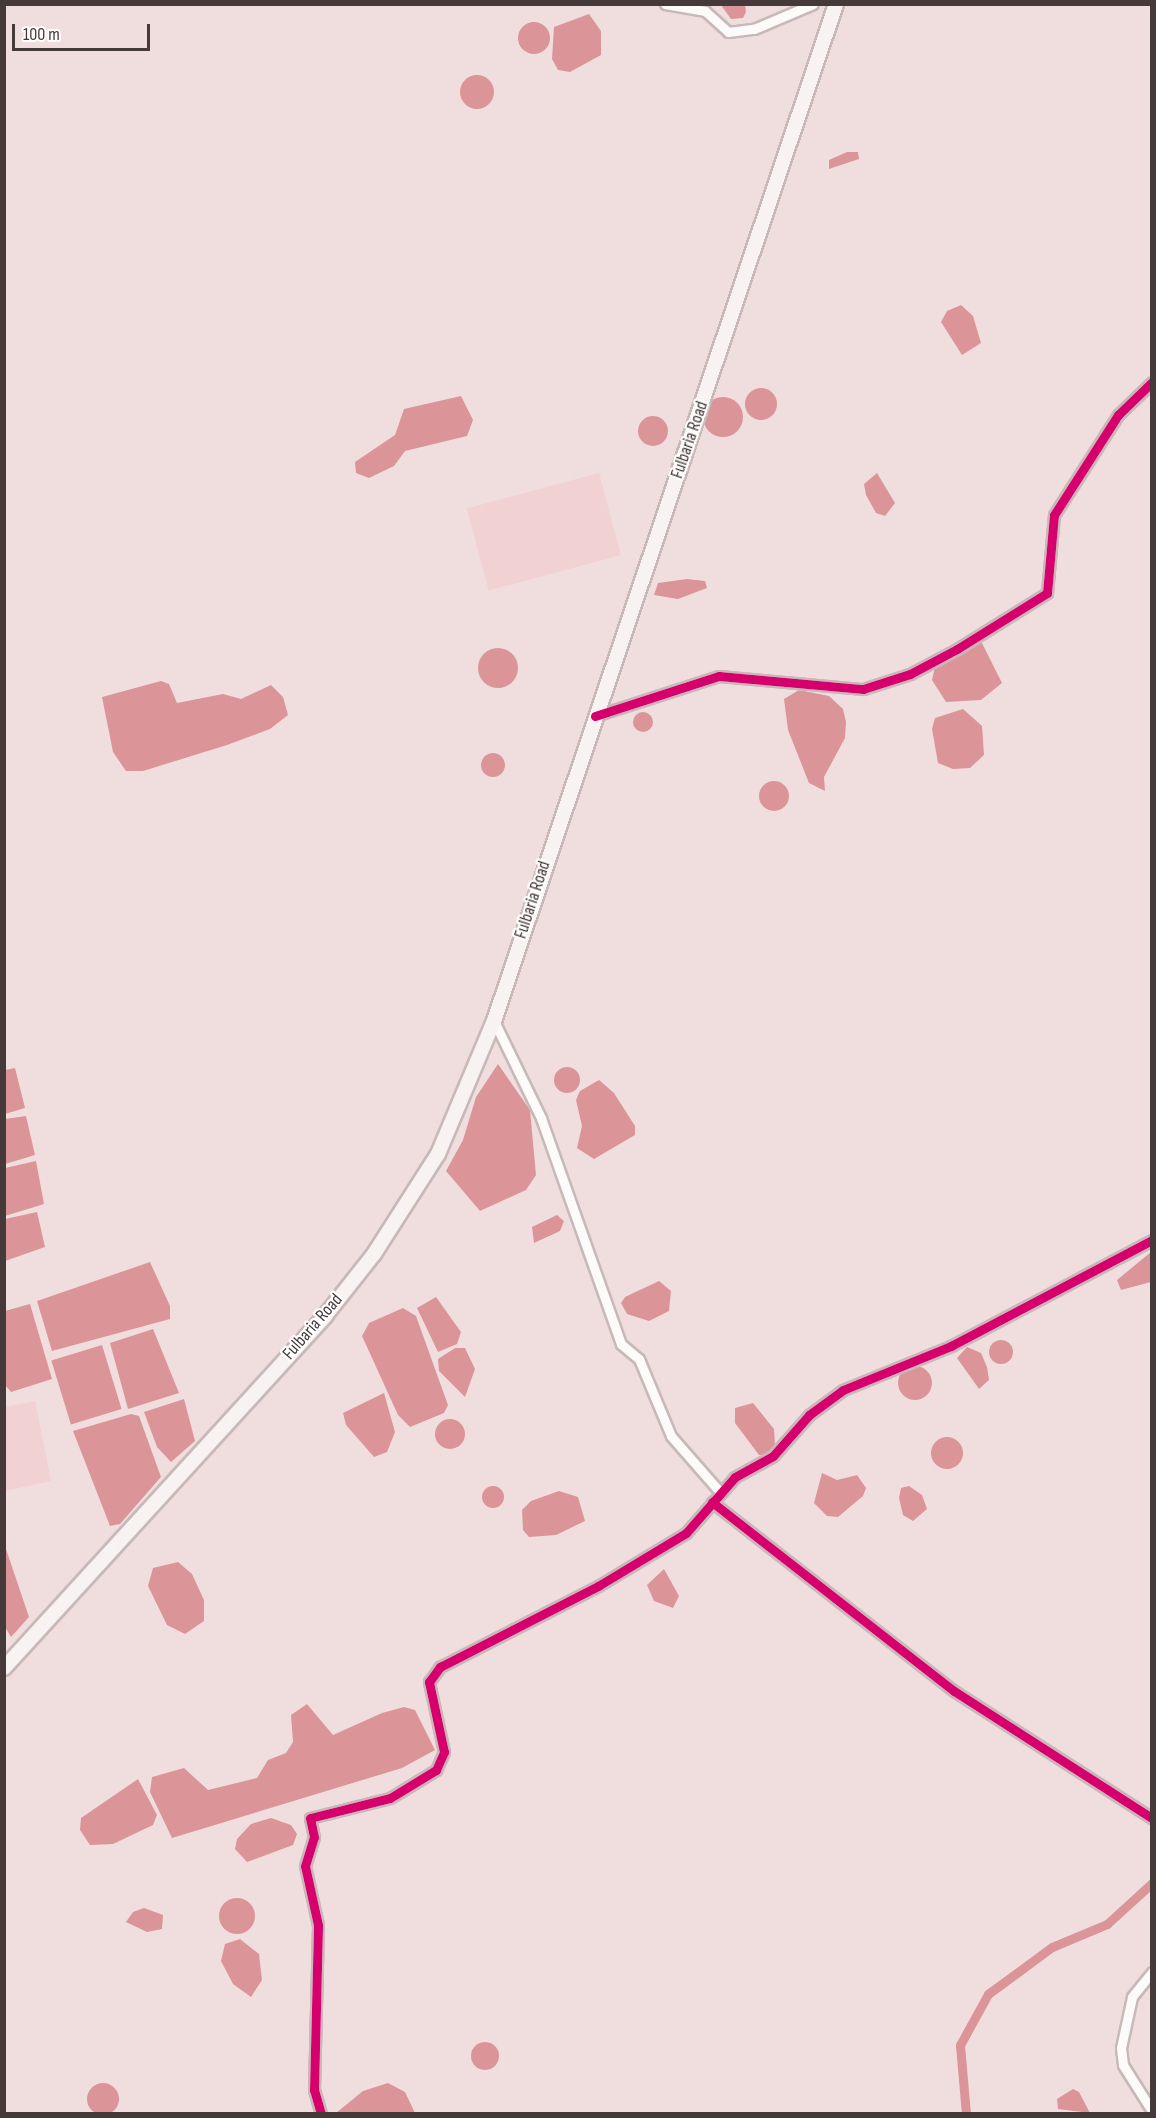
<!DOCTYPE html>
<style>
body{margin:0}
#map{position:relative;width:1156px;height:2118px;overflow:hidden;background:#f0dede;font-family:"Sofia Sans Condensed",sans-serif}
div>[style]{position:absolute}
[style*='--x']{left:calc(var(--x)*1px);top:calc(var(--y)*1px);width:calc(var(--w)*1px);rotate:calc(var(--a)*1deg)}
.built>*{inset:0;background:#f1d1d2;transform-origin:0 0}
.water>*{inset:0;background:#db9598;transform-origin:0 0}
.round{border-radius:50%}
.canal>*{height:9px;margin:-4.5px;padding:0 4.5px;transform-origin:4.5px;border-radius:4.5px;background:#db9598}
.roads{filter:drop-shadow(2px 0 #c8b9b9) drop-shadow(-2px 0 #c8b9b9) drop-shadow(0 2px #c8b9b9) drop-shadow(0 -2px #c8b9b9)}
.street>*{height:9px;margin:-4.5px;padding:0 4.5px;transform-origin:4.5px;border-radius:4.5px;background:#fdfafa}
.secondary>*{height:14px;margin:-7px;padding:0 7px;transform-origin:7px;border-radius:7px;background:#f8f2f2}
.cycleway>*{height:9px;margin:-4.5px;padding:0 4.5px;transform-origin:4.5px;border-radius:4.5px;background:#d6006c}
span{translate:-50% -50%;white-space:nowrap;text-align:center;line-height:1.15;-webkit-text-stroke:4.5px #fff;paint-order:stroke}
.street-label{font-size:18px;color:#463939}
.frame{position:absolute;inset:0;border:6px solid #463939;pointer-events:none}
.scale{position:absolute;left:12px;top:24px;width:138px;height:27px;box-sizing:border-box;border:3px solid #463939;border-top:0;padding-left:8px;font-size:18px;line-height:21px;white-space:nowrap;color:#463939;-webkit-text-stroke:4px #fff;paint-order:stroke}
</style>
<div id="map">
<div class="built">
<i style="left:599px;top:473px;width:85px;height:137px;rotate:75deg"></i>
<i style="clip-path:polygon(35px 1401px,51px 1481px,5px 1491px,5px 1407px)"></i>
</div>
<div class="water">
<i style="clip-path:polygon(721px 5px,745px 5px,746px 12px,743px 18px,731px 19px)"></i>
<i style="clip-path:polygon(589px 14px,601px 31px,601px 55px,570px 72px,558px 70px,552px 59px,554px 27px)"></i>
<i class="round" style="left:518px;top:22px;width:32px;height:32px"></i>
<i class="round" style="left:460px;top:75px;width:34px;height:34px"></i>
<i style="clip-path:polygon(847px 152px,858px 152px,859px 159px,829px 169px,829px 160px)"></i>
<i style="clip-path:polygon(961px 305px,973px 316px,981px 343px,962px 355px,941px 322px,947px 311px)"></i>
<i class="round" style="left:745px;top:388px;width:32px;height:32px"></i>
<i style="clip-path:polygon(461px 396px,473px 420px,467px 436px,405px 451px,394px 466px,369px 478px,356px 473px,355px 462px,395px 435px,404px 409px)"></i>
<i class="round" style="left:703px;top:397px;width:40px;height:40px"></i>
<i class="round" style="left:638px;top:416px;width:30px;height:30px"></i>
<i style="clip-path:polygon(877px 473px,895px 503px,885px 516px,876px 513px,866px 495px,864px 484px)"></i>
<i style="clip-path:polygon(687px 579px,705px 581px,707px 588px,678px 599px,654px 595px,658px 583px)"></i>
<i style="clip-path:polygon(981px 641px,1002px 683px,981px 700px,946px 702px,932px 680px,935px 667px)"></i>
<i class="round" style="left:478px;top:648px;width:40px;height:40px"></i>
<i style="clip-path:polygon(161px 681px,169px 684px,177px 703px,223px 694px,241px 699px,271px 685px,283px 697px,288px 715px,270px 729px,227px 745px,143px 771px,126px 771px,113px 752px,102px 697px)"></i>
<i style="clip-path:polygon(799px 690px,829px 696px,843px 709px,846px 722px,845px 738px,824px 777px,825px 791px,809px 783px,788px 730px,784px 699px)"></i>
<i style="clip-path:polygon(963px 709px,982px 726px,984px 755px,970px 768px,953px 769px,938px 763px,932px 729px,935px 718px)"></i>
<i class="round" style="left:633px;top:712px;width:20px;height:20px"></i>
<i class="round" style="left:481px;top:753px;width:24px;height:24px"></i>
<i class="round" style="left:759px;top:781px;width:30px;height:30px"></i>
<i style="clip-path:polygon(498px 1064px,530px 1110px,536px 1175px,526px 1190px,480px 1211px,446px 1171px,463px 1140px,476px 1097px)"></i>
<i class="round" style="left:554px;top:1067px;width:26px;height:26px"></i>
<i style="clip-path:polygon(15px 1068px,25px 1108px,5px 1114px,5px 1070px)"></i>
<i style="clip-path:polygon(599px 1080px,614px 1093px,635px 1126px,635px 1135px,594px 1159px,577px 1148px,582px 1126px,576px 1100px,580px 1091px)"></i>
<i style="clip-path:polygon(26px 1116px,35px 1155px,5px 1164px,5px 1119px)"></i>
<i style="clip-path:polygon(36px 1161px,44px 1204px,5px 1216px,5px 1168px)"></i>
<i style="clip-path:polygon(37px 1212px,45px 1247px,5px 1261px,5px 1219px)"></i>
<i style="clip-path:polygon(557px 1215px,564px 1221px,560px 1231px,534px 1243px,532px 1227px)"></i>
<i style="clip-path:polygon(1151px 1252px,1151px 1282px,1121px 1290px,1117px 1280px)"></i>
<i style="clip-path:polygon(150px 1262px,170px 1306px,170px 1319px,52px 1351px,37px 1301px)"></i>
<i style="clip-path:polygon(659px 1281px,671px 1291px,669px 1311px,649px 1321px,627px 1314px,621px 1303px,625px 1297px)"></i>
<i style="clip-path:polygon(436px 1297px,461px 1332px,457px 1344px,438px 1352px,417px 1308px)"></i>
<i style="clip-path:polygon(30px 1304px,52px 1379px,11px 1392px,5px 1385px,5px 1311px)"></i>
<i style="clip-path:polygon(403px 1308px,416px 1316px,448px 1405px,444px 1413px,410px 1427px,398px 1415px,362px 1336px,369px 1323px)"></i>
<i style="clip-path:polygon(153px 1329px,179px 1393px,128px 1409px,110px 1343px)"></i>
<i class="round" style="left:989px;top:1340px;width:24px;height:24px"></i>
<i style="left:102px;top:1345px;width:67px;height:53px;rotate:73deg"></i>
<i style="clip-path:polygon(967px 1347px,981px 1353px,987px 1367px,989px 1380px,979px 1389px,957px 1358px)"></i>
<i style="clip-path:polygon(455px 1348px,465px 1348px,475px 1369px,465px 1397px,439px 1371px,438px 1359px)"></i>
<i class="round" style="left:898px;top:1366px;width:34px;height:34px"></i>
<i style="clip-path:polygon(384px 1393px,395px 1432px,387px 1452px,374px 1457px,346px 1425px,343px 1413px)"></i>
<i style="clip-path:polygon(184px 1399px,195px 1441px,171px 1462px,157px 1447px,144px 1412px)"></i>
<i style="clip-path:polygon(753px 1403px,774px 1429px,775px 1446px,766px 1455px,759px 1455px,735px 1423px,735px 1408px)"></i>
<i style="clip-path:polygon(131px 1414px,139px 1416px,161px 1477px,120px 1524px,110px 1526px,73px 1431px)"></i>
<i class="round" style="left:435px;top:1419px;width:30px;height:30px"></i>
<i class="round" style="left:931px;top:1437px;width:32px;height:32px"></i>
<i style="clip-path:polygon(822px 1473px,837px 1480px,857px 1475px,866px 1488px,863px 1496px,838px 1517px,827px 1516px,814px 1503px)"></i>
<i class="round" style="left:482px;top:1486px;width:22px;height:22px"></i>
<i style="clip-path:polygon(909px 1486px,922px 1495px,927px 1509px,913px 1521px,903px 1515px,899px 1498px,901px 1488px)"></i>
<i style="clip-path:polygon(559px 1491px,578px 1497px,585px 1521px,556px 1535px,529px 1537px,523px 1530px,522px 1510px,531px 1501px)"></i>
<i style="clip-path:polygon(5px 1546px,29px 1617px,11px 1637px,5px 1627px)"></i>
<i style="clip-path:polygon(178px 1562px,192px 1574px,204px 1600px,204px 1621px,185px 1634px,167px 1625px,148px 1586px,153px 1568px)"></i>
<i style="clip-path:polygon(664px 1569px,679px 1596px,673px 1608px,654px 1601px,647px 1585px)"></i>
<i style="clip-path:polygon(307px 1704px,333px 1735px,382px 1713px,404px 1707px,415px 1710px,435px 1750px,402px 1768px,172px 1838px,150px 1792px,152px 1777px,184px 1768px,208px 1790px,257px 1778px,268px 1760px,286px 1753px,293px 1742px,291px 1715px)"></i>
<i style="clip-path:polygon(138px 1779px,157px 1815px,153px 1825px,113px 1844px,90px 1845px,80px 1830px,81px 1818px)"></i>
<i style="clip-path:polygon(271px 1818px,291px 1825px,297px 1834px,293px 1845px,247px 1862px,235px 1849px,237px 1839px,251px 1824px)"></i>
<i class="round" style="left:219px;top:1898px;width:36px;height:36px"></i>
<i style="clip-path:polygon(144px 1908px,163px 1915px,162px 1929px,147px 1932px,126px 1922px,133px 1912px)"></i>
<i style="clip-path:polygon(240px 1939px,259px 1954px,262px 1980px,251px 1997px,233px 1984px,221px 1961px,225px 1944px)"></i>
<i class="round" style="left:471px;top:2042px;width:28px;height:28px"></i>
<i style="clip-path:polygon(388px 2083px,405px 2092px,415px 2113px,336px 2113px,363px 2091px)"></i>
<i class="round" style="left:87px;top:2083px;width:32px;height:32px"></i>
<i style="clip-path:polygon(1073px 2089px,1079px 2092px,1090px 2113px,1058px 2109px,1057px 2099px)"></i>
</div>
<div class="canal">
<i style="--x:966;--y:2114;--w:69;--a:-95"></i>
<i style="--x:960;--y:2045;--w:58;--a:-61.2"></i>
<i style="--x:988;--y:1994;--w:79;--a:-36.3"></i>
<i style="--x:1052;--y:1947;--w:60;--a:-22.7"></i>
<i style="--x:1107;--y:1924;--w:61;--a:-42.3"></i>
</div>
<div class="roads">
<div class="street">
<i style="--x:665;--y:4;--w:41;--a:9.9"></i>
<i style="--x:705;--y:11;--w:31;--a:42"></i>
<i style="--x:728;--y:32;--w:26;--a:-7"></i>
<i style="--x:754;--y:29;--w:64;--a:-23"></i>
<i style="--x:595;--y:716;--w:130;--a:-17.9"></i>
<i style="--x:719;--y:676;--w:145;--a:5.2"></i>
<i style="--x:863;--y:689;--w:49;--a:-17.7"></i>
<i style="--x:910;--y:674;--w:53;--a:-28"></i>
<i style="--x:957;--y:649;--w:106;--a:-31.9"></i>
<i style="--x:1047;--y:593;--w:78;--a:-84.9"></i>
<i style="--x:1054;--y:515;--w:119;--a:-57.4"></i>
<i style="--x:1118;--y:415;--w:47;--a:-44.1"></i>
<i style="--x:494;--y:1021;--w:108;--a:64.1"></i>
<i style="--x:541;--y:1118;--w:240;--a:70.5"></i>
<i style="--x:621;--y:1344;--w:23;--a:40"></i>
<i style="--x:639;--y:1359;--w:83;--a:67.4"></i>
<i style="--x:671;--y:1436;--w:74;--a:48.8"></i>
<i style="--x:712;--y:1502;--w:307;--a:38"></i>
<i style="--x:954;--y:1691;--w:235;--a:32.7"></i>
<i style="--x:1152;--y:1972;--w:32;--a:129"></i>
<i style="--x:1132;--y:1997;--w:52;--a:102.2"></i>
<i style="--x:1121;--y:2048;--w:17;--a:83"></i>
<i style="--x:1123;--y:2065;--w:54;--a:57.8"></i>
<i style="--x:321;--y:2114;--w:25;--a:-106"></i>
<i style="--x:314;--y:2090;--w:165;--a:-88.6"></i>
<i style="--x:318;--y:1925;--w:60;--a:-102.4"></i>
<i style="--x:305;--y:1866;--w:30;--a:-73"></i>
<i style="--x:314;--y:1837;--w:19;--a:-102"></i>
<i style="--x:310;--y:1818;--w:82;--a:-14"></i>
<i style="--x:390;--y:1798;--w:54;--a:-31.3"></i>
<i style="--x:436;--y:1770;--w:20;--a:-66"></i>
<i style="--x:444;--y:1752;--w:72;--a:-102.1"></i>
<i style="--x:429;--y:1682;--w:19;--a:-54"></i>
<i style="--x:440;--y:1667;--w:178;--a:-27.1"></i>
<i style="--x:598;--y:1586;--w:103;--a:-31.1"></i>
<i style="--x:686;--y:1533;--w:74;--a:-48.8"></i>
<i style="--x:735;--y:1477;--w:43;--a:-28.9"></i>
<i style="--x:773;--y:1456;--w:55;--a:-48.7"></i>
<i style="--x:809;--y:1415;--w:42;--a:-36.3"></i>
<i style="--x:843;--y:1390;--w:117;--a:-22.2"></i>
<i style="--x:951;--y:1346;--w:227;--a:-27.8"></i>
</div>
<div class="secondary">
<i style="--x:4;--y:1668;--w:476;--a:-47.6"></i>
<i style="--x:325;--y:1316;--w:79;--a:-51.7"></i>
<i style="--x:374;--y:1254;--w:119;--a:-57.4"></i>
<i style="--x:438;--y:1154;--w:144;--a:-67.2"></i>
<i style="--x:494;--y:1021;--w:1073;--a:-71.41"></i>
</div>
</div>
<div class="cycleway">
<i style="--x:595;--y:716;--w:130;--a:-17.9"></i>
<i style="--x:719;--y:676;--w:145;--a:5.2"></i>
<i style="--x:863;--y:689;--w:49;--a:-17.7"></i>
<i style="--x:910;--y:674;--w:53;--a:-28"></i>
<i style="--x:957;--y:649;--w:106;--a:-31.9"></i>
<i style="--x:1047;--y:593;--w:78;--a:-84.9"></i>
<i style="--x:1054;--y:515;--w:119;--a:-57.4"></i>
<i style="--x:1118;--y:415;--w:47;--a:-44.1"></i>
<i style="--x:712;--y:1502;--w:307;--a:38"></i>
<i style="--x:954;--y:1691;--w:235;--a:32.7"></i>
<i style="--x:321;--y:2114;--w:25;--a:-106"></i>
<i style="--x:314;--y:2090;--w:165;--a:-88.6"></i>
<i style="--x:318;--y:1925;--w:60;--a:-102.4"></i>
<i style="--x:305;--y:1866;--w:30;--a:-73"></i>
<i style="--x:314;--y:1837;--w:19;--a:-102"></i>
<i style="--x:310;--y:1818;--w:82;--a:-14"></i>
<i style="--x:390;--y:1798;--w:54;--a:-31.3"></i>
<i style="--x:436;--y:1770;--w:20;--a:-66"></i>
<i style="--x:444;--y:1752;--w:72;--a:-102.1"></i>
<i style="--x:429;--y:1682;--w:19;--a:-54"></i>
<i style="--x:440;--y:1667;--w:178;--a:-27.1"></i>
<i style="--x:598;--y:1586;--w:103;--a:-31.1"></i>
<i style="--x:686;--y:1533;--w:74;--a:-48.8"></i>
<i style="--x:735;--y:1477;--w:43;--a:-28.9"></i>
<i style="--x:773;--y:1456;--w:55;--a:-48.7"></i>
<i style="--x:809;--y:1415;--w:42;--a:-36.3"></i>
<i style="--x:843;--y:1390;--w:117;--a:-22.2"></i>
<i style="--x:951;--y:1346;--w:227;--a:-27.8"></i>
</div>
<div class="street-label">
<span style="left:690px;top:440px;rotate:-71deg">Fulbaria Road</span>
<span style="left:533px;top:900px;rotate:-72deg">Fulbaria Road</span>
<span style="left:313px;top:1327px;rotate:-49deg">Fulbaria Road</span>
</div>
<div class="frame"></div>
<div class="scale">100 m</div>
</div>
